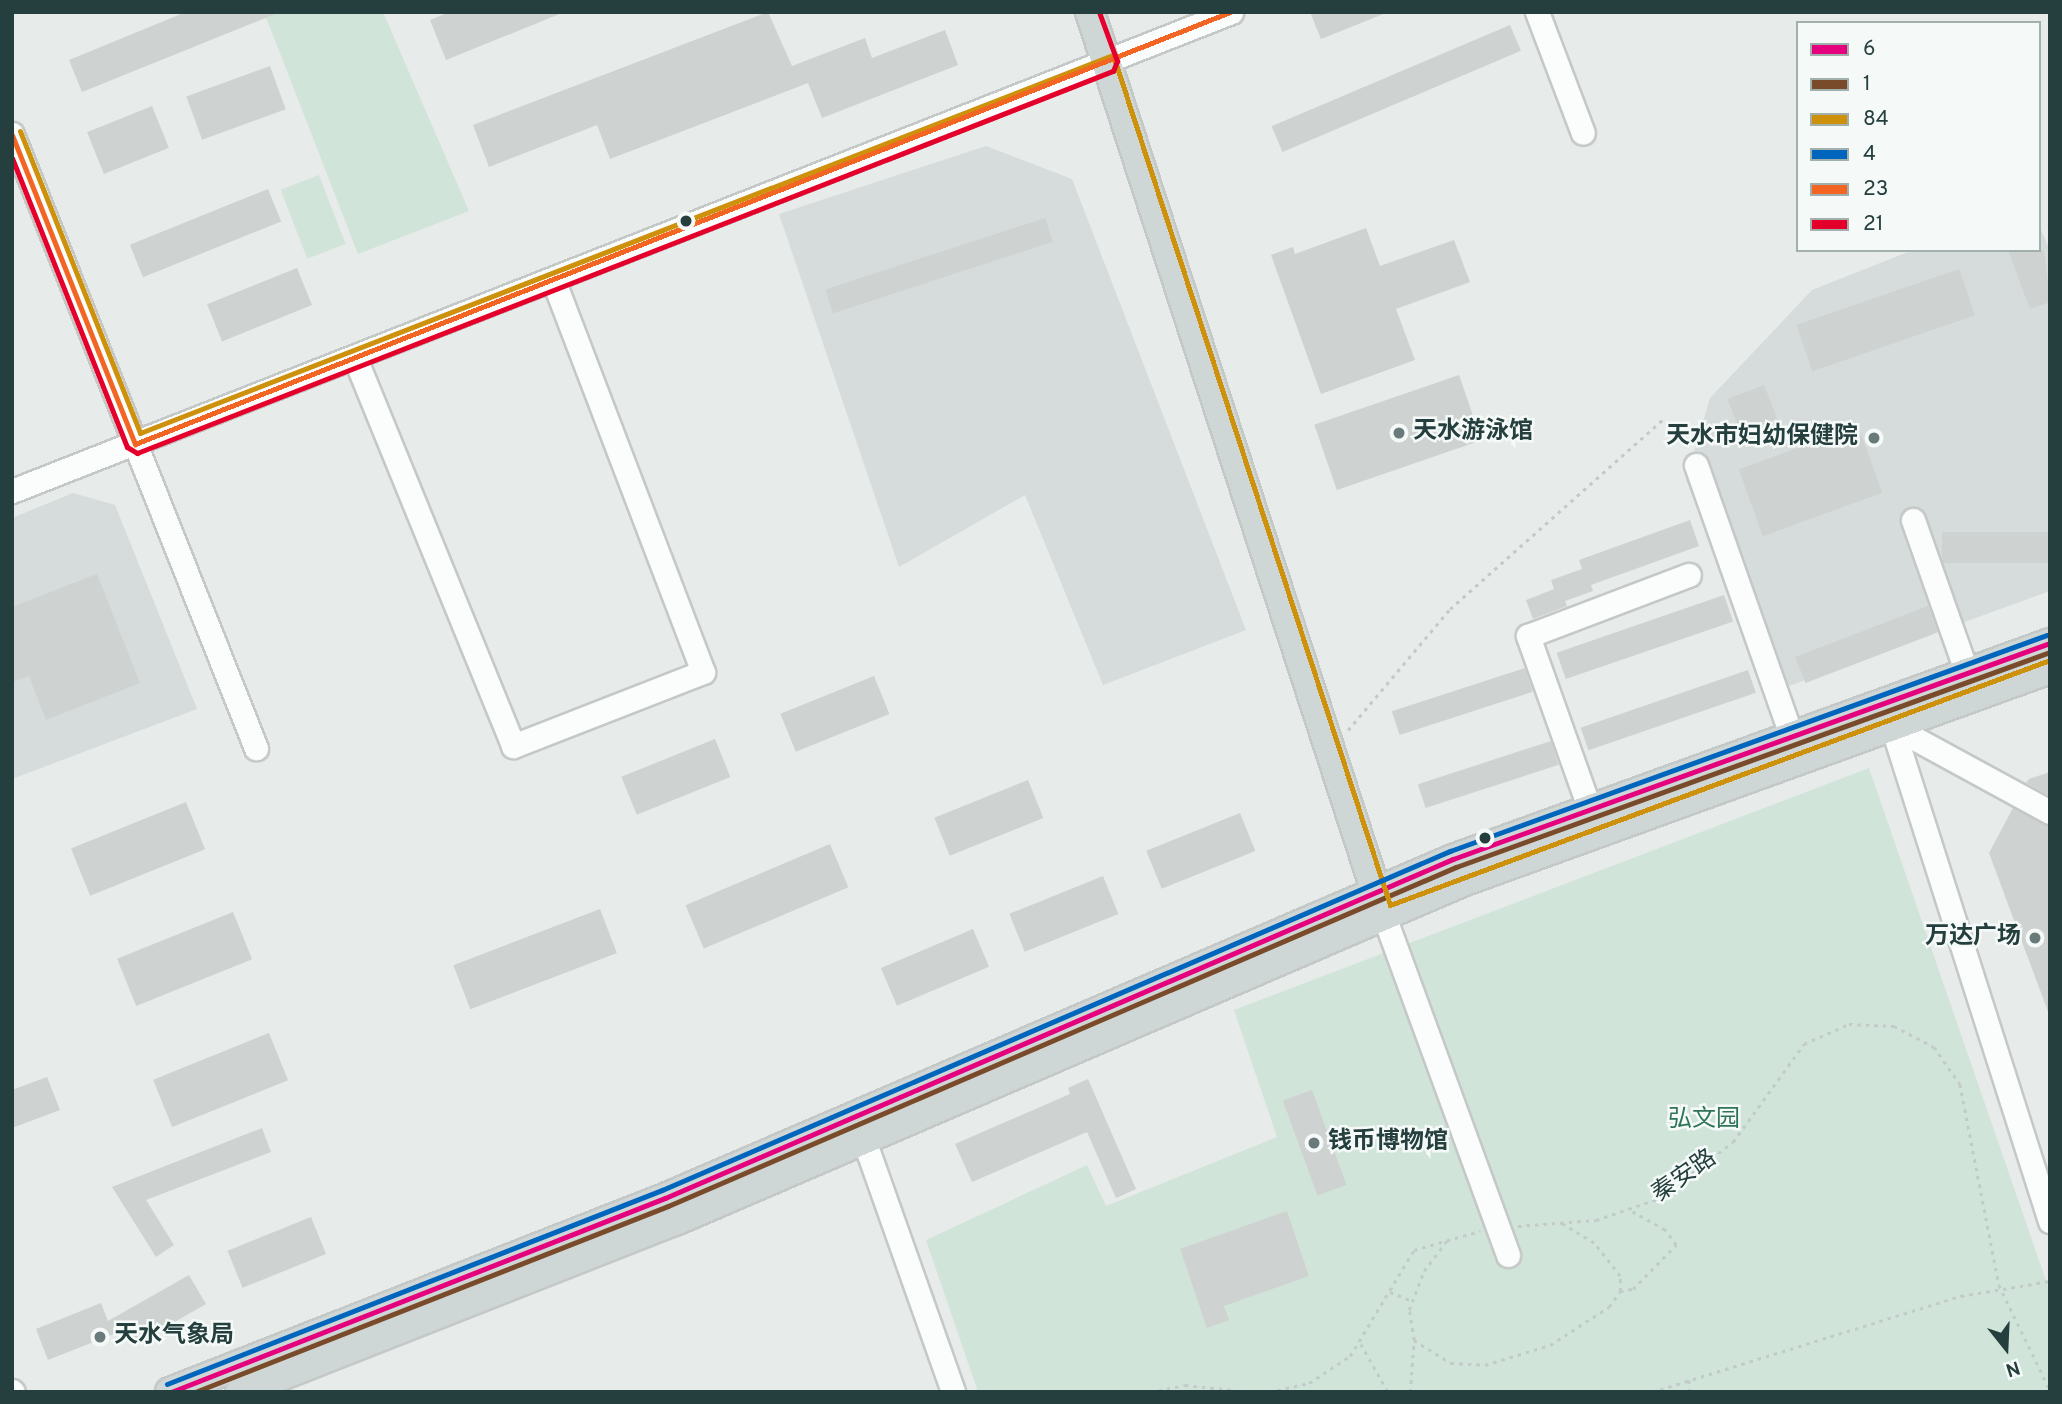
<!DOCTYPE html>
<meta charset="utf-8">
<style>
body{margin:0}
#map{position:relative;width:2062px;height:1404px;overflow:hidden;background:#e7ebea;font-family:Overpass,"Noto Sans SC",sans-serif}
div>[style]{position:absolute}
[style*='--x']{left:calc(var(--x)*1px);top:calc(var(--y)*1px);width:calc(var(--w)*1px);rotate:calc(var(--a)*1deg)}
.built>*{inset:0;background:#d5dcdb}
.green>*{inset:0;background:#d1e4da;transform-origin:0 0}
.building>*{inset:0;background:#ced2d1;transform-origin:0 0}
.path>*{height:2.5px;margin-top:-1.25px;transform-origin:0;background:repeating-linear-gradient(90deg,#c2cbca 0 3.5px,transparent 0 8.5px)}
.roads{filter:drop-shadow(2px 0 #c4c8c7) drop-shadow(-2px 0 #c4c8c7) drop-shadow(0 2px #c4c8c7) drop-shadow(0 -2px #c4c8c7)}
.minor>*{height:23px;margin:-11.5px;padding:0 11.5px;transform-origin:11.5px;border-radius:11.5px;background:#fbfcfc}
.major>*{height:28px;margin:-14px;padding:0 14px;transform-origin:14px;border-radius:14px;background:#cfd6d6}
.bus-1>*{height:5px;margin:-2.5px;padding:0 2.5px;transform-origin:2.5px;border-radius:2.5px;background:#e5007d}
.bus-2>*{height:5px;margin:-2.5px;padding:0 2.5px;transform-origin:2.5px;border-radius:2.5px;background:#7a4b2a}
.bus-3>*{height:5px;margin:-2.5px;padding:0 2.5px;transform-origin:2.5px;border-radius:2.5px;background:#cd910c}
.bus-4>*{height:5px;margin:-2.5px;padding:0 2.5px;transform-origin:2.5px;border-radius:2.5px;background:#0065bd}
.bus-5>*{height:5px;margin:-2.5px;padding:0 2.5px;transform-origin:2.5px;border-radius:2.5px;background:#f26522}
.bus-6>*{height:5px;margin:-2.5px;padding:0 2.5px;transform-origin:2.5px;border-radius:2.5px;background:#e4002b}
.dots>*{width:19px;height:19px;translate:-50% -50%;box-sizing:border-box;border:4px solid #f5faf8;border-radius:50%}
span{translate:-50% -50%;white-space:nowrap;text-align:center;line-height:1.15;-webkit-text-stroke:5px #f5faf8;paint-order:stroke}
.poi-label{font-size:24px;color:#243f3d;font-weight:700}
.left{translate:0 -50%;text-align:left}
.right{translate:-100% -50%;text-align:right}
.park-label{font-size:24px;color:#307457}
.street-label{font-size:24px;color:#243f3d}
.frame{position:absolute;inset:0;border:14px solid #243f3d;pointer-events:none}
.legend{position:absolute;left:1796px;top:21px;width:245px;height:231px;box-sizing:border-box;background:#f5faf8;border:2px solid #a1afad;margin:0;padding:9px 12px;list-style:none;font-size:21px;color:#243f3d}
.legend li{display:flex;align-items:center;gap:14px;height:35px}
.legend b{width:35px;border:2px solid #a1afad}
.north{position:absolute;left:1971px;top:1313px;width:70px;height:70px;-webkit-text-stroke:5px #f5faf8;paint-order:stroke;rotate:162deg;font-size:19px;font-weight:700;line-height:28px;text-align:center;color:#243f3d}
.north::after{content:'';display:block;margin:auto;width:24px;height:32px;background:#243f3d;clip-path:polygon(50% 0,100% 100%,50% 72%,0 100%)}
</style>
<div id="map">
<div class="built">
<i style="clip-path:polygon(986px 146px,1072px 179px,1246px 630px,1103px 685px,1025px 495px,899px 567px,779px 214px)"></i>
<i style="clip-path:polygon(2039px 225px,2050px 251px,2050px 591px,1767px 694px,1686px 479px,1710px 398px,1812px 290px,1913px 250px,2039px 250px)"></i>
<i style="clip-path:polygon(73px 493px,115px 505px,197px 709px,12px 779px,12px 518px)"></i>
</div>
<div class="green">
<i style="clip-path:polygon(264px 12px,383px 12px,469px 211px,358px 254px)"></i>
<i style="left:319px;top:175px;width:74px;height:41px;rotate:69deg"></i>
<i style="clip-path:polygon(1869px 768px,2050px 1292px,2050px 1392px,978px 1392px,926px 1240px,1087px 1165px,1106px 1206px,1277px 1137px,1234px 1010px)"></i>
</div>
<div class="building">
<i style="clip-path:polygon(186px 12px,278px 13px,82px 92px,69px 60px)"></i>
<i style="clip-path:polygon(450px 12px,562px 12px,562px 13px,446px 60px,430px 20px)"></i>
<i style="clip-path:polygon(768px 12px,792px 66px,865px 38px,872px 58px,945px 30px,958px 65px,822px 118px,808px 83px,610px 159px,597px 125px,489px 167px,473px 125px)"></i>
<i style="clip-path:polygon(1310px 12px,1385px 12px,1386px 13px,1321px 39px)"></i>
<i style="left:1510px;top:25px;width:28px;height:259px;rotate:67deg"></i>
<i style="left:270px;top:66px;width:46px;height:89px;rotate:70deg"></i>
<i style="left:152px;top:106px;width:45px;height:70px;rotate:68deg"></i>
<i style="left:268px;top:189px;width:35px;height:149px;rotate:68deg"></i>
<i style="left:1045px;top:218px;width:25px;height:231px;rotate:72deg"></i>
<i style="clip-path:polygon(1366px 228px,1380px 266px,1454px 240px,1470px 282px,1396px 309px,1415px 360px,1321px 394px,1271px 255px,1293px 247px,1295px 254px)"></i>
<i style="clip-path:polygon(2008px 250px,2044px 250px,2050px 302px,2030px 309px)"></i>
<i style="left:297px;top:268px;width:40px;height:97px;rotate:68deg"></i>
<i style="left:1959px;top:269px;width:49px;height:172px;rotate:71deg"></i>
<i style="left:1459px;top:375px;width:69px;height:153px;rotate:71deg"></i>
<i style="left:1764px;top:385px;width:36px;height:39px;rotate:69deg"></i>
<i style="left:1858px;top:426px;width:71px;height:127px;rotate:70deg"></i>
<i style="clip-path:polygon(1690px 520px,1699px 546px,1591px 585px,1593px 591px,1565px 601px,1567px 606px,1533px 619px,1526px 600px,1554px 589px,1551px 580px,1582px 569px,1579px 560px)"></i>
<i style="left:2050px;top:532px;width:31px;height:108px;rotate:90deg"></i>
<i style="clip-path:polygon(97px 574px,140px 683px,46px 720px,29px 676px,12px 682px,12px 607px)"></i>
<i style="left:1724px;top:595px;width:28px;height:177px;rotate:71deg"></i>
<i style="left:1928px;top:606px;width:28px;height:142px;rotate:69deg"></i>
<i style="left:1525px;top:668px;width:25px;height:140px;rotate:72deg"></i>
<i style="left:1748px;top:670px;width:24px;height:177px;rotate:71deg"></i>
<i style="left:874px;top:676px;width:41px;height:101px;rotate:68deg"></i>
<i style="left:715px;top:739px;width:41px;height:101px;rotate:68deg"></i>
<i style="left:1551px;top:741px;width:25px;height:140px;rotate:72deg"></i>
<i style="clip-path:polygon(2050px 772px,2050px 796px,2026px 783px,2029px 779px)"></i>
<i style="left:1028px;top:780px;width:41px;height:101px;rotate:68deg"></i>
<i style="left:186px;top:802px;width:51px;height:124px;rotate:68deg"></i>
<i style="clip-path:polygon(2013px 808px,2050px 826px,2050px 1017px,1989px 853px)"></i>
<i style="left:1240px;top:813px;width:41px;height:101px;rotate:68deg"></i>
<i style="left:830px;top:844px;width:47px;height:157px;rotate:67deg"></i>
<i style="left:1103px;top:876px;width:41px;height:101px;rotate:68deg"></i>
<i style="left:600px;top:909px;width:47px;height:157px;rotate:69deg"></i>
<i style="left:233px;top:912px;width:51px;height:125px;rotate:68deg"></i>
<i style="left:973px;top:929px;width:41px;height:100px;rotate:67deg"></i>
<i style="left:269px;top:1033px;width:51px;height:125px;rotate:68deg"></i>
<i style="clip-path:polygon(47px 1077px,60px 1110px,12px 1128px,12px 1090px)"></i>
<i style="clip-path:polygon(1088px 1079px,1136px 1189px,1116px 1198px,1087px 1132px,972px 1182px,955px 1144px,1070px 1094px,1068px 1088px)"></i>
<i style="left:1312px;top:1090px;width:101px;height:31px;rotate:70deg"></i>
<i style="clip-path:polygon(262px 1128px,271px 1152px,146px 1200px,174px 1245px,156px 1257px,112px 1187px)"></i>
<i style="clip-path:polygon(1287px 1211px,1309px 1276px,1224px 1306px,1229px 1320px,1207px 1328px,1180px 1249px)"></i>
<i style="left:311px;top:1217px;width:40px;height:90px;rotate:68deg"></i>
<i style="clip-path:polygon(189px 1275px,206px 1304px,138px 1343px,129px 1328px,48px 1360px,36px 1329px,101px 1303px,108px 1321px)"></i>
</div>
<div class="path">
<i style="--x:1348;--y:730;--w:158;--a:-49.9"></i>
<i style="--x:1450;--y:609;--w:284;--a:-41.7"></i>
<i style="--x:1518;--y:1226;--w:78;--a:-4.4"></i>
<i style="--x:1596;--y:1220;--w:65;--a:-19"></i>
<i style="--x:1657;--y:1199;--w:95;--a:-36.9"></i>
<i style="--x:1733;--y:1142;--w:121;--a:-54.1"></i>
<i style="--x:1804;--y:1044;--w:49;--a:-24"></i>
<i style="--x:1849;--y:1024;--w:45;--a:2.5"></i>
<i style="--x:1894;--y:1026;--w:45;--a:27.7"></i>
<i style="--x:1934;--y:1047;--w:45;--a:54.9"></i>
<i style="--x:1960;--y:1084;--w:205;--a:79"></i>
<i style="--x:1999;--y:1285;--w:117;--a:64.1"></i>
<i style="--x:1620;--y:1291;--w:13;--a:-9"></i>
<i style="--x:1633;--y:1289;--w:62;--a:-45.7"></i>
<i style="--x:1676;--y:1245;--w:19;--a:-126"></i>
<i style="--x:1665;--y:1230;--w:39;--a:-151"></i>
<i style="--x:1390;--y:1292;--w:24;--a:22"></i>
<i style="--x:1414;--y:1340;--w:44;--a:31.9"></i>
<i style="--x:1451;--y:1363;--w:34;--a:3"></i>
<i style="--x:1485;--y:1365;--w:68;--a:-17.1"></i>
<i style="--x:1550;--y:1345;--w:70;--a:-32.8"></i>
<i style="--x:1609;--y:1307;--w:19;--a:-55"></i>
<i style="--x:1620;--y:1291;--w:15;--a:-90"></i>
<i style="--x:1620;--y:1276;--w:42;--a:-128.2"></i>
<i style="--x:1594;--y:1243;--w:39;--a:-149"></i>
<i style="--x:1361;--y:1344;--w:55;--a:60.6"></i>
<i style="--x:1689;--y:1380;--w:12;--a:85"></i>
<i style="--x:1150;--y:1392;--w:36;--a:-11"></i>
<i style="--x:1185;--y:1385;--w:66;--a:6.1"></i>
<i style="--x:1269;--y:1392;--w:41;--a:-12.7"></i>
<i style="--x:1309;--y:1383;--w:49;--a:-33.4"></i>
<i style="--x:1350;--y:1356;--w:124;--a:-58.9"></i>
<i style="--x:1414;--y:1250;--w:69;--a:-16.1"></i>
<i style="--x:1410;--y:1392;--w:52;--a:-85.6"></i>
<i style="--x:1414;--y:1340;--w:30;--a:-99"></i>
<i style="--x:1409;--y:1310;--w:42;--a:-69"></i>
<i style="--x:1424;--y:1271;--w:40;--a:-53"></i>
<i style="--x:1652;--y:1392;--w:324;--a:-17.3"></i>
<i style="--x:1961;--y:1296;--w:90;--a:-9.6"></i>
</div>
<div class="roads">
<div class="minor">
<i style="--x:1537;--y:12;--w:129;--a:69.2"></i>
<i style="--x:12;--y:134;--w:661;--a:68.33"></i>
<i style="--x:355;--y:358;--w:419;--a:67.8"></i>
<i style="--x:513;--y:746;--w:204;--a:-21.3"></i>
<i style="--x:703;--y:672;--w:420;--a:-110.9"></i>
<i style="--x:1696;--y:465;--w:288;--a:70.6"></i>
<i style="--x:12;--y:491;--w:1310;--a:-21.45"></i>
<i style="--x:1913;--y:520;--w:162;--a:70.6"></i>
<i style="--x:1892;--y:726;--w:520;--a:72.3"></i>
<i style="--x:1892;--y:726;--w:180;--a:28.6"></i>
<i style="--x:1590;--y:810;--w:185;--a:-109.6"></i>
<i style="--x:1528;--y:636;--w:172;--a:-20.8"></i>
<i style="--x:1384;--y:916;--w:361;--a:69.9"></i>
<i style="--x:859;--y:1126;--w:282;--a:70.5"></i>
<i style="--x:12;--y:1391;--w:1;--a:45"></i>
</div>
<div class="major">
<i style="--x:1090;--y:12;--w:944;--a:71.99"></i>
<i style="--x:170;--y:1392;--w:532;--a:-21.4"></i>
<i style="--x:665;--y:1198;--w:858;--a:-23.28"></i>
<i style="--x:1453;--y:859;--w:635;--a:-19.89"></i>
<i style="--x:240;--y:1392;--w:467;--a:-21.5"></i>
<i style="--x:675;--y:1221;--w:857;--a:-23.3"></i>
<i style="--x:1462;--y:882;--w:625;--a:-19.91"></i>
</div>
</div>
<div class="bus-1">
<i style="--x:171;--y:1392;--w:531;--a:-21.44"></i>
<i style="--x:665;--y:1198;--w:858;--a:-23.28"></i>
<i style="--x:1453;--y:859;--w:635;--a:-19.89"></i>
</div>
<div class="bus-2">
<i style="--x:195;--y:1392;--w:508;--a:-21.47"></i>
<i style="--x:668;--y:1206;--w:858;--a:-23.28"></i>
<i style="--x:1456;--y:867;--w:632;--a:-19.9"></i>
</div>
<div class="bus-3">
<i style="--x:20;--y:131;--w:325;--a:68.3"></i>
<i style="--x:140;--y:433;--w:1044;--a:-21.23"></i>
<i style="--x:1113;--y:55;--w:894;--a:71.95"></i>
<i style="--x:1390;--y:905;--w:701;--a:-20.37"></i>
</div>
<div class="bus-4">
<i style="--x:167;--y:1384;--w:532;--a:-21.4"></i>
<i style="--x:662;--y:1190;--w:858;--a:-23.28"></i>
<i style="--x:1450;--y:851;--w:635;--a:-19.89"></i>
</div>
<div class="bus-5">
<i style="--x:12;--y:135;--w:333;--a:68.3"></i>
<i style="--x:135;--y:444;--w:1177;--a:-21.53"></i>
</div>
<div class="bus-6">
<i style="--x:12;--y:158;--w:311;--a:68.3"></i>
<i style="--x:127;--y:447;--w:12;--a:31"></i>
<i style="--x:137;--y:453;--w:1048;--a:-21.38"></i>
<i style="--x:1113;--y:71;--w:11;--a:-68"></i>
<i style="--x:1117;--y:61;--w:52;--a:-110.2"></i>
</div>
<div class="dots">
<i style="left:686px;top:221px;background:#243f3d"></i>
<i style="left:1399px;top:433px;background:#687b7a"></i>
<i style="left:1874px;top:438px;background:#687b7a"></i>
<i style="left:1485px;top:838px;background:#243f3d"></i>
<i style="left:2035px;top:938px;background:#687b7a"></i>
<i style="left:1314px;top:1143px;background:#687b7a"></i>
<i style="left:100px;top:1337px;background:#687b7a"></i>
</div>
<div class="poi-label">
<span class="left" style="left:1413px;top:433px">天水游泳馆</span>
<span class="right" style="left:1858px;top:438px">天水市妇幼保健院</span>
<span class="right" style="left:2021px;top:938px">万达广场</span>
<span class="left" style="left:1328px;top:1143px">钱币博物馆</span>
<span class="left" style="left:114px;top:1337px">天水气象局</span>
</div>
<div class="park-label">
<span style="left:1704px;top:1121px">弘文园</span>
</div>
<div class="street-label">
<span style="left:1685px;top:1177px;rotate:-35deg">秦安路</span>
</div>
<div class="frame"></div>
<ul class="legend">
<li><b style="height:9px;background:#e5007d"></b>6</li>
<li><b style="height:9px;background:#7a4b2a"></b>1</li>
<li><b style="height:9px;background:#cd910c"></b>84</li>
<li><b style="height:9px;background:#0065bd"></b>4</li>
<li><b style="height:9px;background:#f26522"></b>23</li>
<li><b style="height:9px;background:#e4002b"></b>21</li>
</ul>
<div class="north">N</div>
</div>
